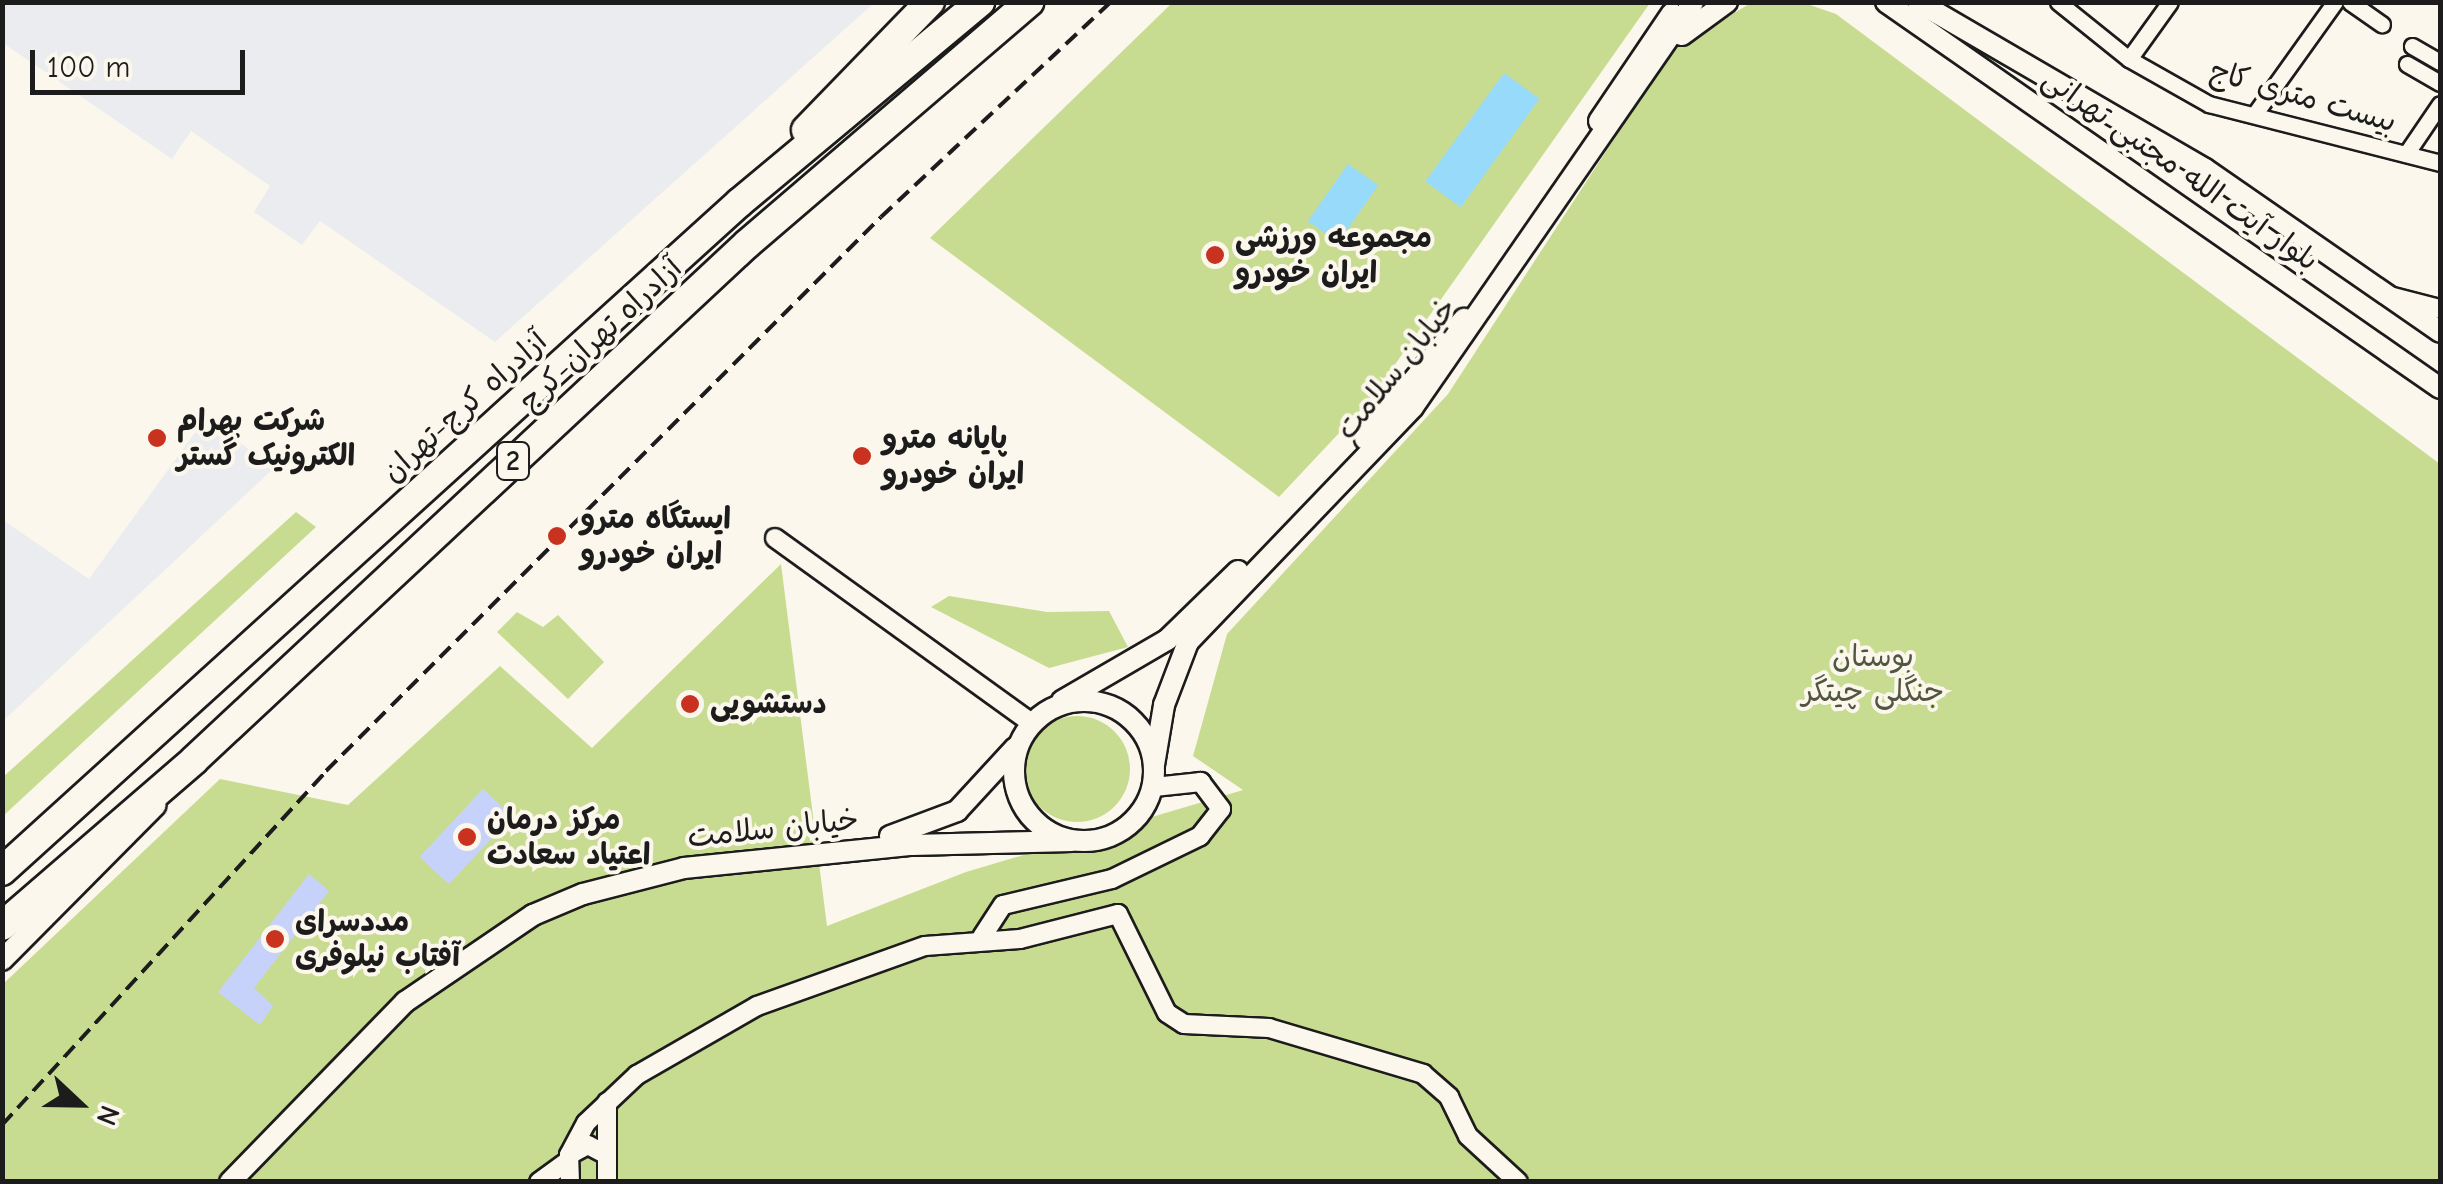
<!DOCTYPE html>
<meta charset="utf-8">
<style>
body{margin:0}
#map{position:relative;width:2443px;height:1184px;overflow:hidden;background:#fbf7ec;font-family:"Comic Neue","Playpen Sans Arabic",sans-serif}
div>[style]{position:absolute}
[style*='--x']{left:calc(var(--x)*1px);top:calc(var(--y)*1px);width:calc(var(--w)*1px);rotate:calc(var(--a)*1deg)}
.built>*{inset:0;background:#ebecf0}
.green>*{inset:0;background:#c8dc91}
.round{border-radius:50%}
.water>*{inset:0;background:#98dafa;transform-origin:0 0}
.building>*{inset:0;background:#c6d2f9;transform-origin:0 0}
.roads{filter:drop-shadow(2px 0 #1c1c1c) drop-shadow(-2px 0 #1c1c1c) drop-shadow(0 2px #1c1c1c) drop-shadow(0 -2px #1c1c1c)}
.minor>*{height:15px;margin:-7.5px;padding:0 7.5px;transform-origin:7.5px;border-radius:7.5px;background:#fbf7ec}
.tertiary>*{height:18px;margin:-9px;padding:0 9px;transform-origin:9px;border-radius:9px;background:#fbf7ec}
.secondary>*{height:20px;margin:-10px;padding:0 10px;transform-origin:10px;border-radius:10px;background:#fbf7ec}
.secondary>.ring{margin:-10px;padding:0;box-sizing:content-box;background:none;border:20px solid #fbf7ec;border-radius:50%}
.motorway>*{height:28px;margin:-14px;padding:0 14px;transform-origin:14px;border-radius:14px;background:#fbf7ec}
.rail>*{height:4px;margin-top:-2px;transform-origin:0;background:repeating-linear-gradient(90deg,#1c1c1c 0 15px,transparent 0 23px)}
.dots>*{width:28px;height:28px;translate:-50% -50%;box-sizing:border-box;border:5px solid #fbf7ec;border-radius:50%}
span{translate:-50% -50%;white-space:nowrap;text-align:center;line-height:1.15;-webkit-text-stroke:8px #fbf7ec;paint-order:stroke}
.shield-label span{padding:2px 8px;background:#fbf7ec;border:2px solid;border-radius:8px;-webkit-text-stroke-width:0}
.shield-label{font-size:28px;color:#1c1c1c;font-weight:700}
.street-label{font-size:30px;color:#1c1c1c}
.poi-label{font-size:30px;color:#1c1c1c;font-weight:700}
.left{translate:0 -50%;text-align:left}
.park-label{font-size:30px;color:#50563f}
.frame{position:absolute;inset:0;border:5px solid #1c1c1c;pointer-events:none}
.north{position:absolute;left:30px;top:1054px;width:100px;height:100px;-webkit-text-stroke:8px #fbf7ec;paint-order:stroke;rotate:112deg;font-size:28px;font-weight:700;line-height:40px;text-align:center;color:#1c1c1c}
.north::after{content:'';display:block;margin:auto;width:35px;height:45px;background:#1c1c1c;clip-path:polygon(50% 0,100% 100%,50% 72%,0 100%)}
.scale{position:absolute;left:30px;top:50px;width:215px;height:45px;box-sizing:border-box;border:5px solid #1c1c1c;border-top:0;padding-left:12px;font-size:30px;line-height:35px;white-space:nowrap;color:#1c1c1c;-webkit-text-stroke:8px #fbf7ec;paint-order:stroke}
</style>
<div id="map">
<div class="built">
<i style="clip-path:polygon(3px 2px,874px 2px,874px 3px,495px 342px,320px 221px,302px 245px,254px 212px,270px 186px,191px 131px,172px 159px,3px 43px)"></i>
<i style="clip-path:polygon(207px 416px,273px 469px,3px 721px,3px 520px,89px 579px)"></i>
</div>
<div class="green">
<i style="clip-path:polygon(1172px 3px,1650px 3px,1370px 400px,1279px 497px,930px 238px)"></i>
<i style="clip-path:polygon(1751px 3px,1804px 3px,1836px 14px,2440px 464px,2440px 1181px,3px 1182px,3px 984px,220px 779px,348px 805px,500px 666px,592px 748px,781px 564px,827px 926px,966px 872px,1243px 790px,1193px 756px,1227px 634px,1448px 394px,1672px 50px)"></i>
<i style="clip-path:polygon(296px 512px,316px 527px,3px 816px,3px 777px)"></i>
<i style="clip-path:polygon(949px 596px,1047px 612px,1109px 611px,1128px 647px,1049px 668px,931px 607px)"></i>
<i style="clip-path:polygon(517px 612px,543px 627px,558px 615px,604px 662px,568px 699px,497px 632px)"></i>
<i class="round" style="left:1024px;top:716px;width:106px;height:106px"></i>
</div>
<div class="water">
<i style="left:1504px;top:73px;width:44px;height:134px;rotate:36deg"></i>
<i style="left:1348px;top:164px;width:37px;height:70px;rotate:35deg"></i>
</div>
<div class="building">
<i style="left:483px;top:789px;width:40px;height:93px;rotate:43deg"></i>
<i style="clip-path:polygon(309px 874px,329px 891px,254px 988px,273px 1006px,260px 1025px,218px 992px)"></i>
</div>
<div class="roads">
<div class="minor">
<i style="--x:2058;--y:2;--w:91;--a:38.8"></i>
<i style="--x:2129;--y:59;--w:92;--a:29.4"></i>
<i style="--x:2209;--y:104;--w:238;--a:14.3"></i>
<i style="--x:2350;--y:2;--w:39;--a:35"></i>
<i style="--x:2412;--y:46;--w:32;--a:30"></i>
<i style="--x:2129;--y:59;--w:70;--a:-54.3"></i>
<i style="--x:2407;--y:64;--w:38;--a:30"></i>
<i style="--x:2254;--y:115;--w:139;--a:-54.4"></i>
<i style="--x:2406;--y:154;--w:60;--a:-55.8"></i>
</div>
<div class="tertiary">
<i style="--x:2393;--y:297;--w:49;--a:14.3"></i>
<i style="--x:775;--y:538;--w:313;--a:35.8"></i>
<i style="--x:982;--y:937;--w:38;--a:-57"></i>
<i style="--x:1003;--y:905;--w:112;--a:-13.4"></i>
<i style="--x:1112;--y:879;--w:98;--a:-26"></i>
<i style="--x:1200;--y:836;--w:34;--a:-52"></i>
<i style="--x:1221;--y:809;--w:34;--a:-127"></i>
<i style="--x:1201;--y:782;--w:47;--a:173.9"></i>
<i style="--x:607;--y:1102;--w:53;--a:90"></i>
<i style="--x:569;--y:1155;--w:36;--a:-62"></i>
<i style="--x:586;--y:1123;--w:70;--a:-43.3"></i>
<i style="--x:637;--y:1075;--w:138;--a:-29.9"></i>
<i style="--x:757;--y:1006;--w:178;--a:-19.7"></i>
<i style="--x:925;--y:946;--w:95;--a:-4.2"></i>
<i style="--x:1020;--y:939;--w:101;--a:-14.3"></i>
<i style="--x:1118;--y:914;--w:110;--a:63.7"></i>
<i style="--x:1167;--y:1013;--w:20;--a:33"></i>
<i style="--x:1184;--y:1024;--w:85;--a:2.7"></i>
<i style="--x:1269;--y:1028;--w:161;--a:16.6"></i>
<i style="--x:1423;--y:1074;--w:35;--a:41"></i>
<i style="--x:1449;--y:1097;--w:43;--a:64"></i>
<i style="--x:1468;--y:1136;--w:68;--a:42.6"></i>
<i style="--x:539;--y:1182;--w:34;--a:-36"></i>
<i style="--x:570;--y:1182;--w:27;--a:-92"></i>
<i style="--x:569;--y:1155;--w:21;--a:-28"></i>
<i style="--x:588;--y:1145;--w:21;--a:28"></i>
<i style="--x:607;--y:1155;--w:27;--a:90"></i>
</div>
<div class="secondary">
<i style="--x:1886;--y:2;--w:675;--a:34.87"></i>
<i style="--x:1918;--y:2;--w:332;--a:30.2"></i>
<i style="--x:2205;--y:169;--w:286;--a:34.7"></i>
<i style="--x:1682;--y:35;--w:56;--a:-36.3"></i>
<i style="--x:1599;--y:121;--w:130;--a:-55.9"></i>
<i style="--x:1365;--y:439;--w:156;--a:-50.5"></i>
<i class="ring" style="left:1014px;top:701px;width:120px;height:120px"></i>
<i style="--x:1062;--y:701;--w:121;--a:-30.2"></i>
<i style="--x:1167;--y:640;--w:99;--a:-44.2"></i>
<i style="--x:1154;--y:765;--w:61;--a:-80.5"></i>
<i style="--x:1164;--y:705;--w:67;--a:-69.1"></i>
<i style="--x:1188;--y:642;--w:325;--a:-46.2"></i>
<i style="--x:1413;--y:407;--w:492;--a:-55.3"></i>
<i style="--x:890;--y:836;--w:72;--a:-20.5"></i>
<i style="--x:957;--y:811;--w:86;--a:-47.4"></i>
<i style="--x:2;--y:960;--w:218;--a:-45.2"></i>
<i style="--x:230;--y:1182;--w:251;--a:-45.8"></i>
<i style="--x:405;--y:1002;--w:155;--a:-34.2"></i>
<i style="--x:533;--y:915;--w:54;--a:-22.8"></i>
<i style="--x:583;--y:894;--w:104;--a:-14.4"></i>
<i style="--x:684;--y:868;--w:229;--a:-5.8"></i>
<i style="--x:912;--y:845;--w:160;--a:-1.4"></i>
</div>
<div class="motorway">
<i style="--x:806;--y:130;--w:178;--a:-45.9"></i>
<i style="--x:2;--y:871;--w:995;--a:-42.19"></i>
<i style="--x:739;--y:203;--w:314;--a:-39.8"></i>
<i style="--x:2;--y:926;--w:254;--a:-40.8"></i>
<i style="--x:194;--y:760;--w:756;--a:-43.02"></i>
<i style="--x:747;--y:244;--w:372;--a:-40.6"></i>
</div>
</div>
<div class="rail">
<i style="--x:2;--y:1125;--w:480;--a:-47.5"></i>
<i style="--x:326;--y:771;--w:784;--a:-44.95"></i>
<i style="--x:881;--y:217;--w:315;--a:-43.1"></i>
</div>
<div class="dots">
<i style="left:1215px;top:255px;background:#c8321e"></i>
<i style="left:157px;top:438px;background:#c8321e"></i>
<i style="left:862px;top:456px;background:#c8321e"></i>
<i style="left:557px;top:536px;background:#c8321e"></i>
<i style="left:690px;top:704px;background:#c8321e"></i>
<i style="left:467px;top:837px;background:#c8321e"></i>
<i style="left:275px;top:939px;background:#c8321e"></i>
</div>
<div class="shield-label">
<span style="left:513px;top:461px">2</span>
</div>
<div class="street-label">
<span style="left:2303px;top:97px;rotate:16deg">بیست متری کاج</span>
<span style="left:2180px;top:170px;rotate:35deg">بلوار آیت الله مجتبی تهرانی</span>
<span style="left:601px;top:335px;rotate:-43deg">آزادراه تهران-کرج</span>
<span style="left:1397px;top:369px;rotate:-51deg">خیابان سلامت</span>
<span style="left:465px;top:407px;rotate:-42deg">آزادراه کرج-تهران</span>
<span style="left:773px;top:829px;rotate:-6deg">خیابان سلامت</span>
</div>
<div class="poi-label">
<span class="left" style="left:1235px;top:255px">مجموعه ورزشی<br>ایران خودرو</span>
<span class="left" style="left:177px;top:438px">شرکت بهرام<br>الکترونیک گستر</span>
<span class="left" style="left:882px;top:456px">پایانه مترو<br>ایران خودرو</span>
<span class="left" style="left:580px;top:536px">ایستگاه مترو<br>ایران خودرو</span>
<span class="left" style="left:710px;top:704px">دستشویی</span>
<span class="left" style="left:487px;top:837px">مرکز درمان<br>اعتیاد سعادت</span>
<span class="left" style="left:295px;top:939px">مددسرای<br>آفتاب نیلوفری</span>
</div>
<div class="park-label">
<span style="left:1873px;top:674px">بوستان<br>جنگلی چیتگر</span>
</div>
<div class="frame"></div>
<div class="north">N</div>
<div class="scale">100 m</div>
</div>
